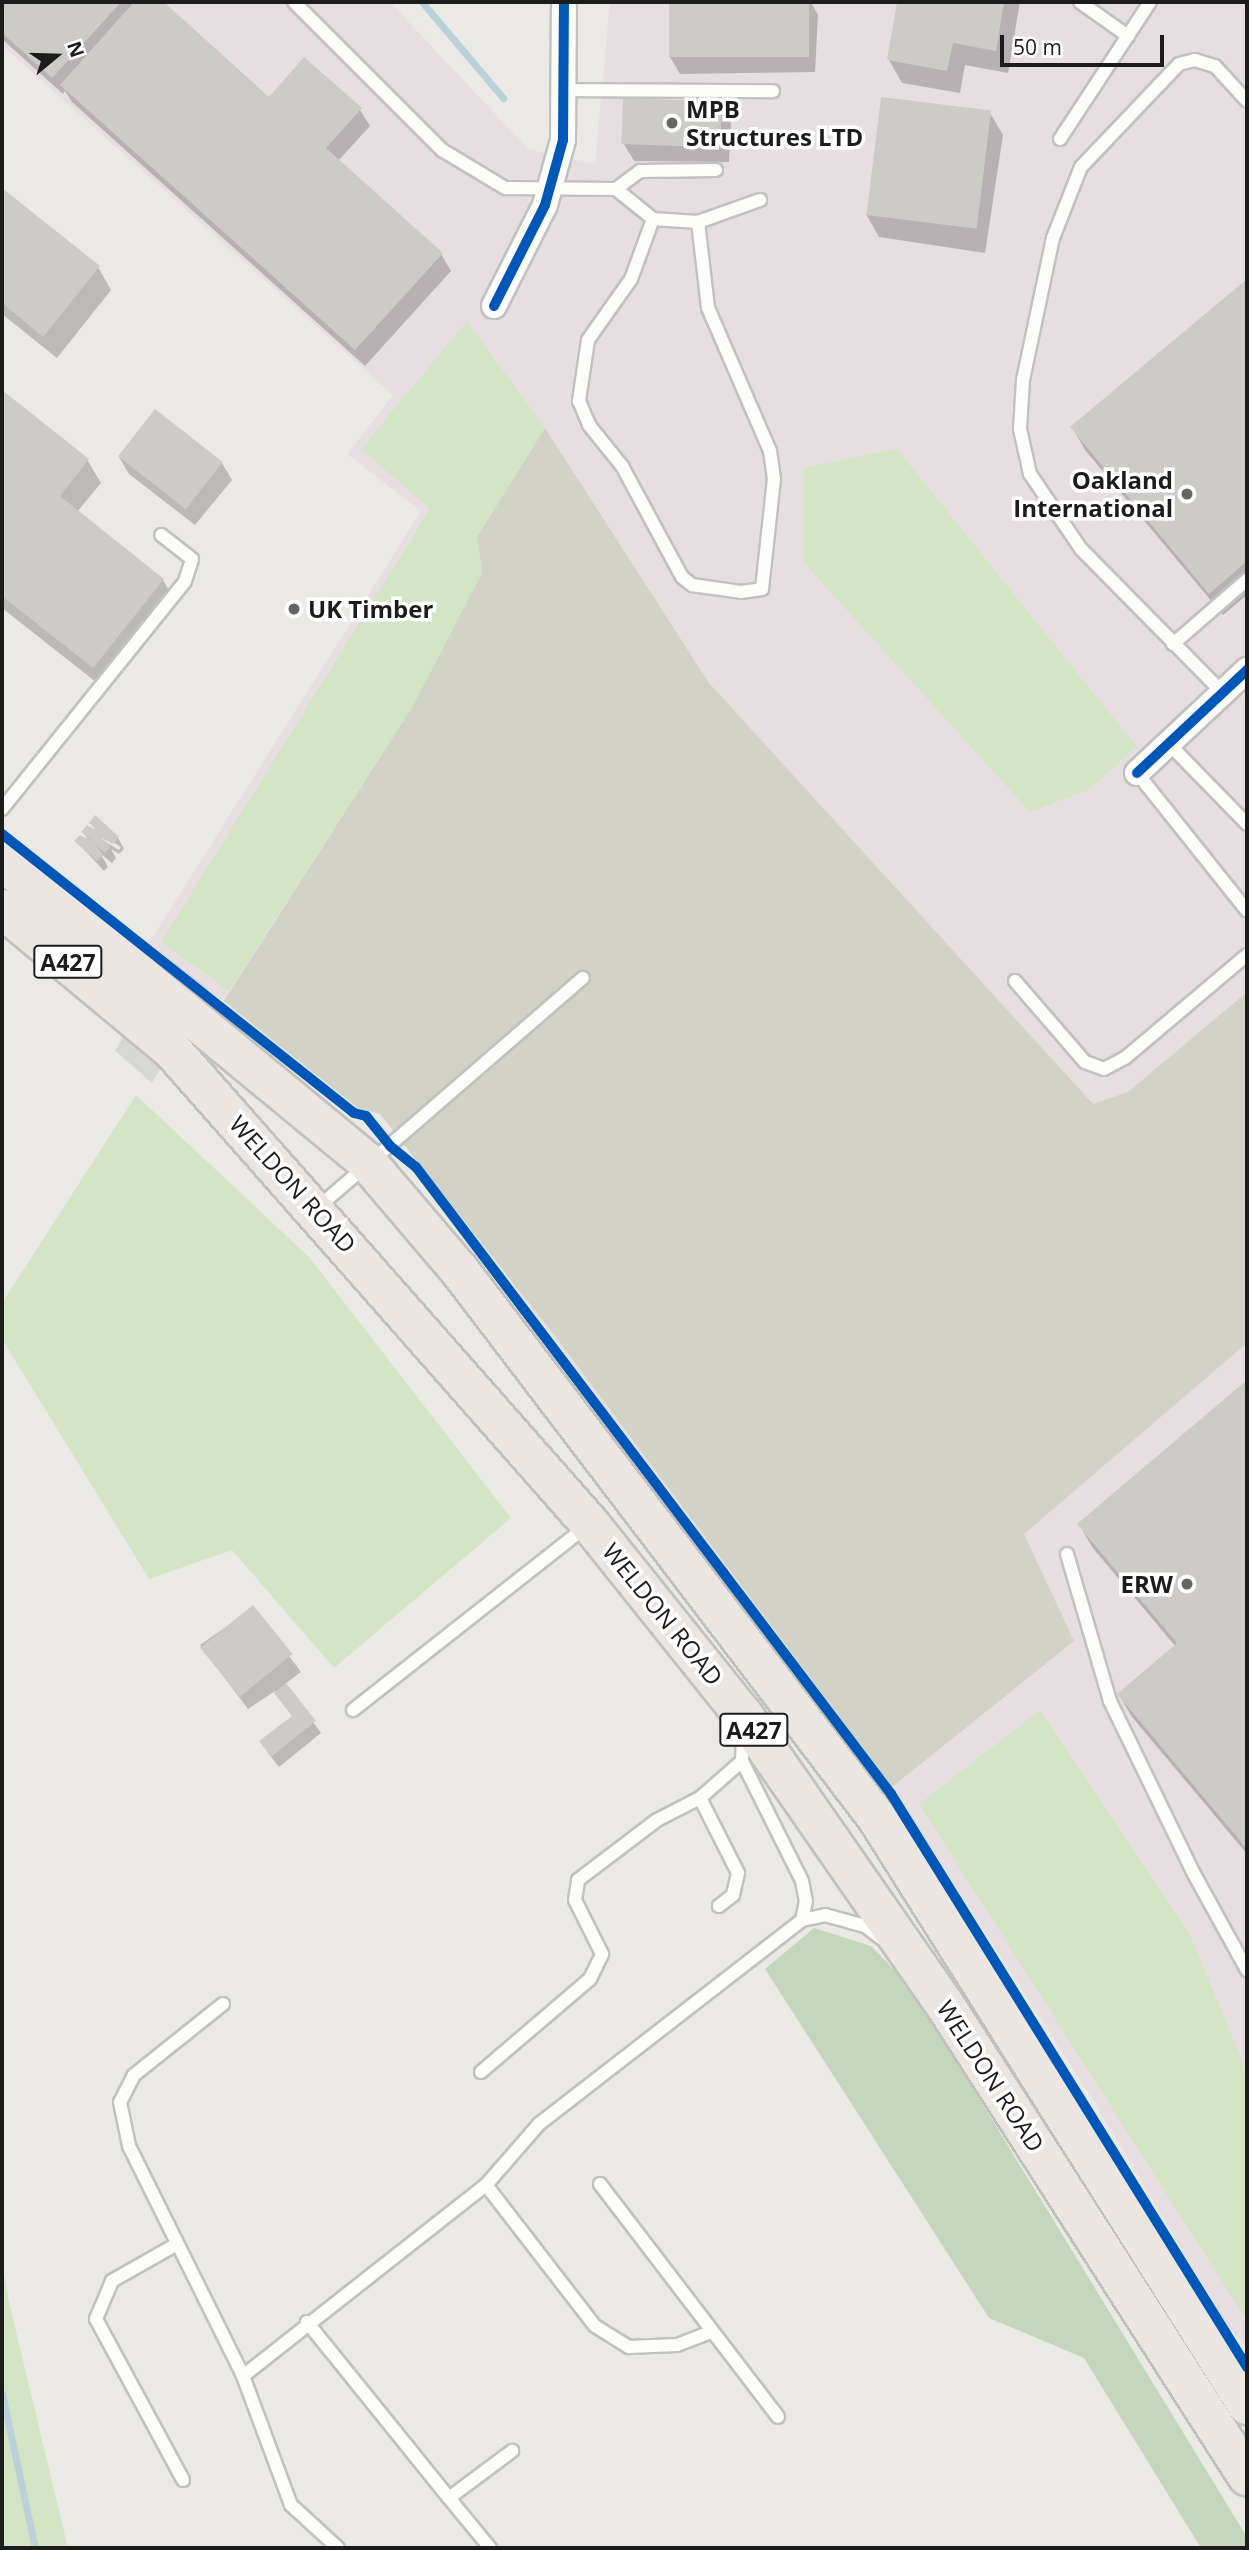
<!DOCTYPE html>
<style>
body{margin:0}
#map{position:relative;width:1249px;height:2550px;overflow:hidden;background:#eae9e5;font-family:"Open Sans",sans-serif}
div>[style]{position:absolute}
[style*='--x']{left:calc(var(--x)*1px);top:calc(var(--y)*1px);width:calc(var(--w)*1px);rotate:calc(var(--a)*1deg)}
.industrial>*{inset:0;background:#e7dee2}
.construction>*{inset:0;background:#d2d2c7}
.grass>*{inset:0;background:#d4e5c6}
.forest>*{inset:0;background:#c4d7bd}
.pier>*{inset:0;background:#d7d7d5}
.shadow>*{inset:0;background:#0003}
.stream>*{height:7px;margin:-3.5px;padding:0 3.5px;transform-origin:3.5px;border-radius:3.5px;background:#bbd1da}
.building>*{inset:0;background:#cdcbc8;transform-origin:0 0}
.roads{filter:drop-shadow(2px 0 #c1c1bf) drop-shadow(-2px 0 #c1c1bf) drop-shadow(0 2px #c1c1bf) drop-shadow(0 -2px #c1c1bf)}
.service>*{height:12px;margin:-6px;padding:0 6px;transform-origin:6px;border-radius:6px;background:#fcfcfb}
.minor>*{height:24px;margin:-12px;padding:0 12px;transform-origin:12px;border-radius:12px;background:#fcfcfb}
.trunk>*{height:38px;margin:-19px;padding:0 19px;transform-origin:19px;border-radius:19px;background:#ebe6e2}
.cycleway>*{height:10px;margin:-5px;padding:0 5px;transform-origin:5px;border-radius:5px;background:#0057b8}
.dots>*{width:19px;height:19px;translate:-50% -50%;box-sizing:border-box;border:4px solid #fff;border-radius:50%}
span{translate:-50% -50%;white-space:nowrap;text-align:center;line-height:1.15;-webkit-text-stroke:7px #fff;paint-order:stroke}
.shield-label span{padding:2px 5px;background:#fff;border:2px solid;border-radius:5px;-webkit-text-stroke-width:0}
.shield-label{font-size:23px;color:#1c1c1c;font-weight:700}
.poi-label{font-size:24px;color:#1c1c1c;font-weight:700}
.left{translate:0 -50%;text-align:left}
.right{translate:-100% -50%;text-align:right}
.street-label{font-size:24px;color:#1c1c1c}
.frame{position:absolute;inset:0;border:4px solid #1c1c1c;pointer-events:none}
.north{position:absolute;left:21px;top:21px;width:70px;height:70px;-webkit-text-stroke:5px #fff;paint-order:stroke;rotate:71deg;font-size:19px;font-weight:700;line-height:28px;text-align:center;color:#1c1c1c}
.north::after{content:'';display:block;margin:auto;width:24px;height:32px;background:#1c1c1c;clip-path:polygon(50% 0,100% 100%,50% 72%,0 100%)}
.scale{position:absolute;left:1000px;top:35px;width:164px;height:32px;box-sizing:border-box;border:4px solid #1c1c1c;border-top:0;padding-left:9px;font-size:21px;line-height:24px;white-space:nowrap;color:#1c1c1c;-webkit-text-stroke:5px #fff;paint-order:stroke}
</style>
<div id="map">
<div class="industrial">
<i style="clip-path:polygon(2px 2px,390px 2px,528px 149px,595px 164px,610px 2px,1247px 2px,1247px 2348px,1226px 2324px,1096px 2105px,892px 1787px,427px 1170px,380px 1114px,358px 1108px,149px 943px,421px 511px,347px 454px,393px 395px,2px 45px)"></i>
</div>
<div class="construction">
<i style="clip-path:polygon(545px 428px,709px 683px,1093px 1104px,1128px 1092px,1247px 992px,1247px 1343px,1024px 1534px,1074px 1641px,892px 1787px,555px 1336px,380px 1114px,358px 1108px,224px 1001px,411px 709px,482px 573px,477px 537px)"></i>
</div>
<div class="grass">
<i style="clip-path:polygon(467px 321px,545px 428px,477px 537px,482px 573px,411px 709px,229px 991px,161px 942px,430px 509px,361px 449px)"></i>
<i style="clip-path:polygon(897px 449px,1137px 747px,1088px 790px,1030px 812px,804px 563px,804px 468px)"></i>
<i style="clip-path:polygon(136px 1095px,309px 1257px,511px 1518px,334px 1668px,232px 1550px,149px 1579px,2px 1339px,2px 1303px)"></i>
<i style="clip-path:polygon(1040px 1710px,1189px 1933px,1247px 2072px,1247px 2321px,919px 1804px)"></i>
<i style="clip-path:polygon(2px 2260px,9px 2302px,68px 2548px,2px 2548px)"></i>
</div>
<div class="forest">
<i style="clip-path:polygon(814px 1928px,871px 1946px,911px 1987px,1247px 2537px,1247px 2548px,1201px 2548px,1084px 2358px,989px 2318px,765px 1969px)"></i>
</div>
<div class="pier">
<i style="clip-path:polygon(167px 957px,209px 989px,152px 1083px,115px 1051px)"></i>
</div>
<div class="shadow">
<i style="clip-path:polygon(2px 2px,161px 2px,269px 99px,360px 110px,370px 126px,338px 161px,441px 254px,451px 271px,365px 366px,72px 102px,65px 91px,63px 94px,2px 39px)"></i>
<i style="clip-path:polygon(670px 2px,811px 2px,818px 15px,815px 72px,680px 74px,670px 57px)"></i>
<i style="clip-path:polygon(899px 2px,1020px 2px,1008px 73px,965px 65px,960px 93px,902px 83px,889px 60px)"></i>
<i style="clip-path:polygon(721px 103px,731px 120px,729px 162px,634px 161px,624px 144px)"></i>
<i style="clip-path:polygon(990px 113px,1003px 135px,985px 253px,879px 237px,866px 214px)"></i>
<i style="clip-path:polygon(2px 190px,98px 267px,111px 290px,57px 358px,2px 314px)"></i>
<i style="clip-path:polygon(1247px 281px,1247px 595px,1223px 615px,1085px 450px,1072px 427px)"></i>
<i style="clip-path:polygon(2px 392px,88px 461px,101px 483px,77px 512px,163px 580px,176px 603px,106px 690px,2px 608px)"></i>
<i style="clip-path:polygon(119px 457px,222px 463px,232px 480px,195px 525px,129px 474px)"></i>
<i style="clip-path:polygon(evenodd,91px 823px,118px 838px,124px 849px,119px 854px,111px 849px,116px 858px,112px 863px,100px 853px,108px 867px,104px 871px,76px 841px,89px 841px,83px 832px,97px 832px,91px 823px,102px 835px,121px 847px,119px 850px,102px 840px,102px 835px)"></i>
<i style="clip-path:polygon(1247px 1382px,1247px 1854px,1132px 1717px,1119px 1695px,1176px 1647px,1092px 1547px,1079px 1524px)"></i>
<i style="clip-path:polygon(253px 1608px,301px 1672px,285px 1684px,321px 1733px,279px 1767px,268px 1753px,293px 1717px,275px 1691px,248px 1709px,200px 1645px)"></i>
</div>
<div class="stream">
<i style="--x:422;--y:2;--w:126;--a:49.8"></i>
<i style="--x:2;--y:2394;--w:157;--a:77.9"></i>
</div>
<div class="building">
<i style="clip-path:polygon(2px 2px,121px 2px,52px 78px,2px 33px)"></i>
<i style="clip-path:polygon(134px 2px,164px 2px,269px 97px,304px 57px,362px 108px,326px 148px,443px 253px,355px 350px,60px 85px)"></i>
<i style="left:669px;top:2px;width:140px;height:55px"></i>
<i style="clip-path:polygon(897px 2px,1004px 2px,996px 51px,953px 43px,947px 71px,887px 60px)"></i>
<i style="left:881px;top:97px;width:111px;height:119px;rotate:7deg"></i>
<i style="left:623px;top:98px;width:99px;height:46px;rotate:2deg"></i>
<i style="clip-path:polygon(2px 188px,100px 266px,43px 337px,2px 303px)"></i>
<i style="clip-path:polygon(1247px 279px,1247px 561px,1209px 594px,1070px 427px)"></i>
<i style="clip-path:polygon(2px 390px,89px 459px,60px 496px,164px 579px,93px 668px,2px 596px)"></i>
<i style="left:155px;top:409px;width:86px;height:60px;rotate:38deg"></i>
<i style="clip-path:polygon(95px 815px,119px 837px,113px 844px,100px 837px,111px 846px,105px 853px,95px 844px,103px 855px,97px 861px,74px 841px,80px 835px,92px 841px,81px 832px,87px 825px,99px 832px,89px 823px)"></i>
<i style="clip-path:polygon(1247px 1380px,1247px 1849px,1117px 1694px,1177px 1643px,1077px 1524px)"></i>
<i style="left:253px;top:1605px;width:63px;height:68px;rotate:51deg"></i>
<i style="clip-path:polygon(286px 1683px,316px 1721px,271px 1757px,259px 1741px,292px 1716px,274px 1693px)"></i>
</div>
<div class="roads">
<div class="service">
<i style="--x:294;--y:2;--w:209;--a:45"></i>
<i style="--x:442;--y:150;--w:74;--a:31.1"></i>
<i style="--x:505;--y:188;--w:111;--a:0.5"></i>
<i style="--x:616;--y:189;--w:48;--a:39"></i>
<i style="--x:653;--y:219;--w:45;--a:3.8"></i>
<i style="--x:698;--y:222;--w:66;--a:-19.5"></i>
<i style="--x:1080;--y:2;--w:59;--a:35.3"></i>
<i style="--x:563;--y:90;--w:210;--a:0.3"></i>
<i style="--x:1060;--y:139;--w:164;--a:-56.7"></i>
<i style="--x:616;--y:189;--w:30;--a:-37"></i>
<i style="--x:640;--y:171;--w:76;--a:-0.8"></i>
<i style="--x:653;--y:219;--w:64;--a:110.1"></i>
<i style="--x:631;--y:279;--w:75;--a:125.2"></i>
<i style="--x:588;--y:340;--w:62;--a:98.4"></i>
<i style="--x:579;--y:401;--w:26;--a:67"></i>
<i style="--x:589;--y:425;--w:53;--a:51.2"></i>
<i style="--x:622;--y:466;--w:126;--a:61.6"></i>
<i style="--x:682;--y:577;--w:13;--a:39"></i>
<i style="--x:692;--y:585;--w:49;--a:8.1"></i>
<i style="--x:741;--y:592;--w:21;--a:-8"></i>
<i style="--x:762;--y:589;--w:111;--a:-83.8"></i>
<i style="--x:774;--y:479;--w:28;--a:-98"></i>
<i style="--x:770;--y:451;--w:156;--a:-113.4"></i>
<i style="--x:708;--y:308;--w:87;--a:-96.6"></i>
<i style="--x:1173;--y:644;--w:98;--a:-40.9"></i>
<i style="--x:1221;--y:691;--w:199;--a:-134.6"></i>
<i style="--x:1081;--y:549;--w:91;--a:-124.2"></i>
<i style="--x:1030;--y:474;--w:46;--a:-102.5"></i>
<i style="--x:1020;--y:429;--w:49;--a:-86.5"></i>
<i style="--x:1023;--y:380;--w:145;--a:-78.1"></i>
<i style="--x:1053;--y:238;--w:76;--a:-68.5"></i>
<i style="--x:1081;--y:167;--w:142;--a:-46.4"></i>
<i style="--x:1179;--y:64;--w:16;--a:-14"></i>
<i style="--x:1195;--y:60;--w:21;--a:17"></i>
<i style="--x:1215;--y:66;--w:47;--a:47.6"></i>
<i style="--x:1168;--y:743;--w:113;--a:45.7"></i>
<i style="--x:1137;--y:773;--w:176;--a:51.4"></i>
<i style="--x:2;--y:809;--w:292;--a:-51.2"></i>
<i style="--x:185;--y:581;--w:23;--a:-72"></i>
<i style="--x:192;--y:559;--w:39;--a:-142"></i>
<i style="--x:1015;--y:981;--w:107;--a:49.2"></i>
<i style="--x:1085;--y:1062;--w:20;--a:20"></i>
<i style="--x:1104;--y:1069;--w:24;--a:-28"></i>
<i style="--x:1125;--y:1058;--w:160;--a:-40.2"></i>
<i style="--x:316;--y:1209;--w:353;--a:-40.9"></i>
<i style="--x:1067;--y:1554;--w:153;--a:73.7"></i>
<i style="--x:1110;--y:1701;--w:192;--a:64.1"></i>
<i style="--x:1194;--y:1874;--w:110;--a:61.1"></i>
<i style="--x:353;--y:1710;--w:298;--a:-38.2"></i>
<i style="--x:743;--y:1733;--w:28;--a:92"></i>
<i style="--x:742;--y:1761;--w:134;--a:63.4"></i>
<i style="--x:802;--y:1881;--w:20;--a:79"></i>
<i style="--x:806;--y:1901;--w:19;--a:102"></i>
<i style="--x:700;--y:1798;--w:84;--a:63.1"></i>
<i style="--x:738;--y:1873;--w:23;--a:103"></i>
<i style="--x:733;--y:1895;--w:18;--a:142"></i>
<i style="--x:223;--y:2004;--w:114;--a:141.4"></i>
<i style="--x:134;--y:2075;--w:30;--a:117"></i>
<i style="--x:120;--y:2102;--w:45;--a:78.4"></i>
<i style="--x:129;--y:2146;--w:257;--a:63.6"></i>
<i style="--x:481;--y:2072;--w:143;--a:-40.5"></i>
<i style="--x:590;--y:1979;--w:28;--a:-64"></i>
<i style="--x:602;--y:1954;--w:60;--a:-116.6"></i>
<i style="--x:575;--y:1900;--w:20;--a:-81"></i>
<i style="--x:578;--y:1880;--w:99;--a:-37.2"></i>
<i style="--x:657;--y:1820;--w:48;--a:-27.1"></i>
<i style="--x:700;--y:1798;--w:56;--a:-41.4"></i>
<i style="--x:600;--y:2184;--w:293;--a:52.6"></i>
<i style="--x:486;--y:2185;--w:178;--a:52.3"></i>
<i style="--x:595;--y:2326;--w:40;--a:32"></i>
<i style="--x:629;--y:2347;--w:48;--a:-2.4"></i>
<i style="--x:677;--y:2345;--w:36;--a:-21"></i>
<i style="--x:177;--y:2244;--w:75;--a:150.4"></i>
<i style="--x:112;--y:2281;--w:41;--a:112.8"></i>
<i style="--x:96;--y:2319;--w:183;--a:61.6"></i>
<i style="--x:307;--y:2322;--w:226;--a:51.1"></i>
<i style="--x:449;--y:2498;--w:79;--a:-36.7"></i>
<i style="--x:449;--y:2498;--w:65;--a:50.6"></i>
<i style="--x:338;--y:2548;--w:64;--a:-137.5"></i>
<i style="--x:291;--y:2505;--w:138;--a:-110.4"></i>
<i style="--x:243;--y:2376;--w:309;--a:-38.2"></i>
<i style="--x:486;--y:2185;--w:81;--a:-49"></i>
<i style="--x:539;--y:2124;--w:333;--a:-37.8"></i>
<i style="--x:802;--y:1920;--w:24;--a:-12"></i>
<i style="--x:825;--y:1915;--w:41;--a:15.4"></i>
<i style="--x:865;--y:1926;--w:21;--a:37"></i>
</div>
<div class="minor">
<i style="--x:494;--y:306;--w:113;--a:-63.2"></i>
<i style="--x:545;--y:205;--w:67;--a:-74.5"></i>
<i style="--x:563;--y:140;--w:138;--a:-89.6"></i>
<i style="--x:1137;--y:773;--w:151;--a:-43.1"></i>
</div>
<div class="trunk">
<i style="--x:2;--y:861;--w:475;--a:39.5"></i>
<i style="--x:368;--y:1163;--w:142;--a:49.6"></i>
<i style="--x:460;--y:1271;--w:688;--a:52.68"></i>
<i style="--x:877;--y:1818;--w:694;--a:57.78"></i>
<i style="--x:2;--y:909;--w:221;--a:39.7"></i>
<i style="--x:172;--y:1050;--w:632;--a:48.59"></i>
<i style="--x:590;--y:1524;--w:246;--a:51.3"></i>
<i style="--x:744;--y:1716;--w:352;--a:55.2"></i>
<i style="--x:945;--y:2005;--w:560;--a:57.33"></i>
</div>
</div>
<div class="cycleway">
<i style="--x:494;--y:306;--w:113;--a:-63.2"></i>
<i style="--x:545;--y:205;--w:67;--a:-74.5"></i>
<i style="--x:563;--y:140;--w:138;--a:-89.6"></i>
<i style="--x:1137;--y:773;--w:151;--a:-43.1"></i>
<i style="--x:2;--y:834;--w:449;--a:38.4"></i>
<i style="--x:354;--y:1113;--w:12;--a:14"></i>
<i style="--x:366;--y:1116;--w:38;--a:51"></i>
<i style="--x:390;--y:1146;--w:33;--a:39"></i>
<i style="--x:416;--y:1167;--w:787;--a:52.85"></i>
<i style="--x:891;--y:1794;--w:675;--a:58.15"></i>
</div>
<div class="dots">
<i style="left:672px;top:123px;background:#646462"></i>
<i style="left:1187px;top:494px;background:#646462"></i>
<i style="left:294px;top:609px;background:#646462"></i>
<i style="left:1187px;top:1584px;background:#646462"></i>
</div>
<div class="shield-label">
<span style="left:68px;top:962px">A427</span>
<span style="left:754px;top:1730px">A427</span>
</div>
<div class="poi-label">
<span class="left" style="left:686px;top:123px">MPB<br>Structures LTD</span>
<span class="right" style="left:1173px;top:494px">Oakland<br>International</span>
<span class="left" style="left:308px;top:609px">UK Timber</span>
<span class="right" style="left:1173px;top:1584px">ERW</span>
</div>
<div class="street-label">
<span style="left:293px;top:1184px;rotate:48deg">WELDON ROAD</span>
<span style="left:663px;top:1614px;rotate:51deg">WELDON ROAD</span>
<span style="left:991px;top:2076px;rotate:57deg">WELDON ROAD</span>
</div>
<div class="frame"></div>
<div class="north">N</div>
<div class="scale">50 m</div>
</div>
